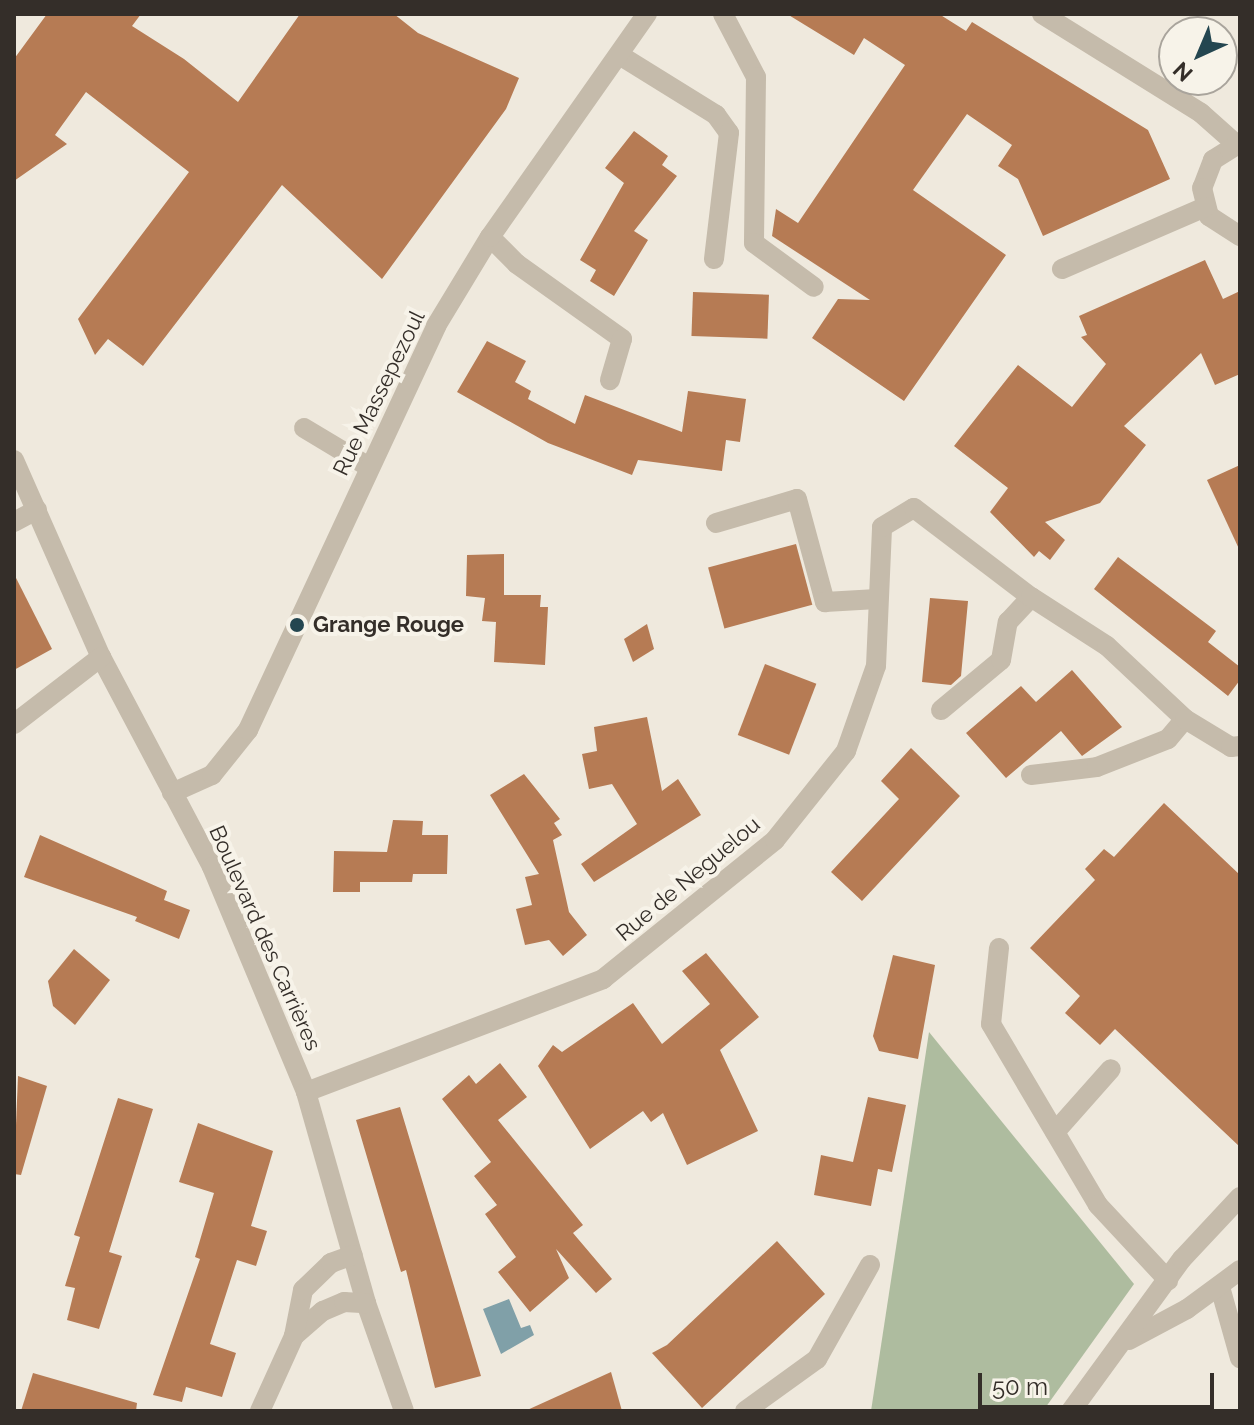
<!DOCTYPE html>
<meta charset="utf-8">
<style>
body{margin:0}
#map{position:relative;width:1254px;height:1425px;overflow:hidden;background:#efe9dd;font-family:Raleway,sans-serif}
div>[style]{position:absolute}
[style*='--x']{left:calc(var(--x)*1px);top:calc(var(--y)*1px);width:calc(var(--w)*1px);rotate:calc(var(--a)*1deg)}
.green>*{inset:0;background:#aebc9f}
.water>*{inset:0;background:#80a0a8}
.building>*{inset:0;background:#b67b54;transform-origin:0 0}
.minor>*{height:20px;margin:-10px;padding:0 10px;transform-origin:10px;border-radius:10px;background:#c5bbab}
.dots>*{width:22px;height:22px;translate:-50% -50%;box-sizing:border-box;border:4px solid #f7f3e9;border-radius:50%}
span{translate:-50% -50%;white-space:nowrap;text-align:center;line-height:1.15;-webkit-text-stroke:8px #f7f3e9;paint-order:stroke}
.street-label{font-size:22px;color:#342e29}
.poi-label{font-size:22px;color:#342e29;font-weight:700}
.left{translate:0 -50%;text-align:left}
.frame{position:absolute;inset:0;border:16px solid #342e29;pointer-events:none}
.north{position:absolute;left:1158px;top:16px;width:80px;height:80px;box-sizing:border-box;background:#f7f3e9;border:2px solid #a9a49c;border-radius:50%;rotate:224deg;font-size:22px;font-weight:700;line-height:32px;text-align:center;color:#342e29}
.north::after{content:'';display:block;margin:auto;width:28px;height:36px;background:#244650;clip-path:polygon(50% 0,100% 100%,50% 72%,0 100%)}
.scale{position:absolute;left:978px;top:1373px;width:236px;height:36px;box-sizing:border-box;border:4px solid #342e29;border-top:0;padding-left:10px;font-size:24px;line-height:28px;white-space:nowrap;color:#342e29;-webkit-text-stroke:6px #f7f3e9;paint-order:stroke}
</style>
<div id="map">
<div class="green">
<i style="clip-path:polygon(929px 1032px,1134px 1284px,1043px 1411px,871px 1411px)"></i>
</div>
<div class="water">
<i style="clip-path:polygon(509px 1299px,521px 1328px,530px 1325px,534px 1335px,501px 1354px,483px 1309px)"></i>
</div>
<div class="building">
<i style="clip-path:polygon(47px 14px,141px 14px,132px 26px,184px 59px,238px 102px,300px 14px,394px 14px,418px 33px,519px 78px,506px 109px,382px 279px,282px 185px,143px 366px,108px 339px,95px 355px,78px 319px,189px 172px,86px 92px,55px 135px,67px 144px,14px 181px,14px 59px)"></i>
<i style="clip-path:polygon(787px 14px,939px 14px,966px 31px,972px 22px,1148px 130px,1170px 179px,1043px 236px,1018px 179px,998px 166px,1012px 145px,967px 114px,913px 190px,1006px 255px,904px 401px,812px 338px,838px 299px,870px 300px,772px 236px,776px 209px,798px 223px,905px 65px,864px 38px,854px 55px)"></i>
<i style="clip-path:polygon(634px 131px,668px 156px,662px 165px,677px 176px,634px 231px,648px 240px,614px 296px,590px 281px,596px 270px,580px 260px,624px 183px,605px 168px)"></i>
<i style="clip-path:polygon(1205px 260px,1223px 299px,1240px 291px,1240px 374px,1215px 385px,1201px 353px,1124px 426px,1146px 445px,1100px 503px,1045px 522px,1065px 540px,1050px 560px,1039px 551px,1034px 557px,990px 512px,1008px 488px,954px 446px,1018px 365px,1072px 407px,1106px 364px,1081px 337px,1087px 335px,1079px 316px)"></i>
<i style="left:693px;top:292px;width:76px;height:44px;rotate:2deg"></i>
<i style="clip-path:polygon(487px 341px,526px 361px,515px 382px,531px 391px,528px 399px,575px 424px,585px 395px,682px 432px,688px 391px,746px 399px,740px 442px,726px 440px,722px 471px,638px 460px,632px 475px,548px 443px,457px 392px)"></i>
<i style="clip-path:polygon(1240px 465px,1240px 551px,1207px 480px)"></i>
<i style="left:796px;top:544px;width:63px;height:91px;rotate:75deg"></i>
<i style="clip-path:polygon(504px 554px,504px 595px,541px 595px,540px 607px,548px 607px,545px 665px,494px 662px,496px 622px,482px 621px,485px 598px,466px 596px,467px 555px)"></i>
<i style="clip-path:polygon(1118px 557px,1216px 631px,1208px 642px,1240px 667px,1240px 680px,1228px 696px,1094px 589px)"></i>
<i style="clip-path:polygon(14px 574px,52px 649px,14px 670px)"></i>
<i style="clip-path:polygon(930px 598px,968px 601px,961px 676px,951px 685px,922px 682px)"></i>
<i style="clip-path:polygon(647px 624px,654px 649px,633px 662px,624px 639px)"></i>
<i style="left:765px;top:664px;width:55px;height:76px;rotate:21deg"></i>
<i style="clip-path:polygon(1072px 670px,1122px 727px,1082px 756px,1061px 731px,1006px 778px,966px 733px,1021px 686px,1036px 702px)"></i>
<i style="clip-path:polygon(647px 717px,662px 791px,678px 779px,701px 815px,594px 882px,581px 864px,637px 824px,612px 784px,589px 789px,582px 754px,597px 751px,594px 727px)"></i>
<i style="clip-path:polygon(911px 748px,960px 796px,862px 901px,831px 872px,899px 799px,881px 781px)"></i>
<i style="clip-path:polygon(524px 774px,560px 819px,554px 823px,562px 835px,553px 840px,569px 912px,587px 935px,563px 956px,549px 940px,525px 945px,516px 909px,532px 905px,525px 877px,539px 874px,490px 795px)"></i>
<i style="clip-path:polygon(1164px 803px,1240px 875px,1240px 1147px,1115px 1029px,1100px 1045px,1065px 1013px,1080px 996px,1030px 948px,1095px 880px,1085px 869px,1104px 849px,1114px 857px)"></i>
<i style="clip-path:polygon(393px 820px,423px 821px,422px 835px,448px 835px,447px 874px,413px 874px,412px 882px,360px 882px,360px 892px,333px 892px,334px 851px,387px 852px)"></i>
<i style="clip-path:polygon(40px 835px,167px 891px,164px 900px,190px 910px,179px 939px,135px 921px,137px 917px,24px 877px)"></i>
<i style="clip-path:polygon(74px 949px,110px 980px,75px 1025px,53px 1006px,48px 981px)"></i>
<i style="clip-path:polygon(706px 953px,759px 1017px,720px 1050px,758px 1131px,687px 1165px,663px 1113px,651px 1122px,643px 1111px,590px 1149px,538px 1066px,553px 1045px,562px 1052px,633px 1003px,662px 1044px,710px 1004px,682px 971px)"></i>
<i style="clip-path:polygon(893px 955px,935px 965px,918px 1059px,879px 1051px,873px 1036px)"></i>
<i style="clip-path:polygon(500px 1063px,527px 1097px,498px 1120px,583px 1225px,573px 1233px,612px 1279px,596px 1293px,556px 1249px,569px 1278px,530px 1312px,498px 1272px,516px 1257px,485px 1214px,497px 1205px,474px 1176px,491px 1162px,442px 1099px,469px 1075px,476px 1084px)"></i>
<i style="clip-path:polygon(18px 1076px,47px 1086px,21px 1175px,14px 1174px)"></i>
<i style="clip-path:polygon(868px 1097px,906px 1105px,892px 1172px,878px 1169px,871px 1206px,814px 1195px,821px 1155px,853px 1162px)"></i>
<i style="clip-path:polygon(118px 1098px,153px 1109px,109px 1252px,122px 1256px,99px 1329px,67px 1320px,75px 1288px,65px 1286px,80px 1237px,74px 1235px)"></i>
<i style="clip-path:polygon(400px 1107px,481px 1376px,435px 1388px,406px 1270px,401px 1272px,356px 1120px)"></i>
<i style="clip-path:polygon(198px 1123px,273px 1151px,251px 1226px,267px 1231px,256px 1266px,237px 1260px,210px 1344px,236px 1353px,222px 1397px,186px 1387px,182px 1402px,153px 1395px,200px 1259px,195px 1257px,214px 1193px,179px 1182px)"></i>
<i style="clip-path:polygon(777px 1241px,825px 1294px,702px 1408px,652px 1353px,667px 1345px)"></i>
<i style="clip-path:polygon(611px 1372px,622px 1411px,525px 1411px)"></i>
<i style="clip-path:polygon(33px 1373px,137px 1403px,136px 1411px,21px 1411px)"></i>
</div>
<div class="minor">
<i style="--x:723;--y:14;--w:71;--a:62.4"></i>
<i style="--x:756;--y:77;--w:166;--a:90.7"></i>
<i style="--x:754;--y:243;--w:74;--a:36.3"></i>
<i style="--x:1042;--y:14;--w:187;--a:31.9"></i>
<i style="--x:1201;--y:113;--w:48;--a:41.6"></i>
<i style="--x:621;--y:56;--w:112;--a:31.8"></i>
<i style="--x:716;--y:115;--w:22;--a:54"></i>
<i style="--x:729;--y:133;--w:127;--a:96.8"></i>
<i style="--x:1240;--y:143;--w:32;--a:148"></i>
<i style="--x:1213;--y:160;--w:30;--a:111"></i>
<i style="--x:1202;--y:188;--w:29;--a:76"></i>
<i style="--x:1209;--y:216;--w:37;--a:33"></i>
<i style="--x:490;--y:237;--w:38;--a:45"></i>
<i style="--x:517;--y:264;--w:129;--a:35.5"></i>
<i style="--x:622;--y:339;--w:43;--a:106.3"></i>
<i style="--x:1062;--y:269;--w:156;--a:-23.4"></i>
<i style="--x:304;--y:428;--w:76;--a:31"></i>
<i style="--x:14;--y:460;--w:215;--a:66.2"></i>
<i style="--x:101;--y:657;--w:238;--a:62.1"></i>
<i style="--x:212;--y:867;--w:244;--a:67.3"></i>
<i style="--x:306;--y:1092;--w:219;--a:74.1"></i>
<i style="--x:366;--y:1303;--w:114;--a:70.6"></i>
<i style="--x:14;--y:522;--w:26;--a:-28"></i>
<i style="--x:716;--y:523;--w:84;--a:-16.5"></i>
<i style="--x:797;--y:499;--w:107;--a:74.8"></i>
<i style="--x:825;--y:602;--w:52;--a:-3.3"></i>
<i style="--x:941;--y:710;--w:78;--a:-39.8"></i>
<i style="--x:1001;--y:660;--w:39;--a:-80"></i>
<i style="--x:1008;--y:622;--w:34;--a:-47"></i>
<i style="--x:14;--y:724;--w:110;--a:-37.6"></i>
<i style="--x:1031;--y:775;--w:66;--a:-6.9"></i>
<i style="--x:1097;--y:767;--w:76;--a:-21.5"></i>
<i style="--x:1168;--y:739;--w:26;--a:-50"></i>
<i style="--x:172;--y:793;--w:44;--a:-24.2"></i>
<i style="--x:212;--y:775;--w:58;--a:-51.3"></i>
<i style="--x:248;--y:730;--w:446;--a:-65"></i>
<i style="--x:436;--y:326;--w:104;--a:-58.8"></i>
<i style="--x:490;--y:237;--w:273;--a:-54.9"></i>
<i style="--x:999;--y:948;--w:76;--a:96"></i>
<i style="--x:991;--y:1024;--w:210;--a:59.4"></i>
<i style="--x:1098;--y:1205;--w:103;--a:47"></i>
<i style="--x:306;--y:1092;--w:318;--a:-20.8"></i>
<i style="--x:603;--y:979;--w:221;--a:-38.9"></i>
<i style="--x:775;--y:840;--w:114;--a:-51.4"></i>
<i style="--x:846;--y:751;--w:90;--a:-70.6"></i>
<i style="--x:876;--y:666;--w:139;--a:-87.5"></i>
<i style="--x:882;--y:527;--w:37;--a:-31"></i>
<i style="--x:914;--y:508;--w:147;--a:37.3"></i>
<i style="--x:1031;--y:597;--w:90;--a:32.8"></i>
<i style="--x:1107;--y:646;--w:107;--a:43.1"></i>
<i style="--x:1185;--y:719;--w:54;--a:31.3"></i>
<i style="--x:1231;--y:747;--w:9;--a:-6"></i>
<i style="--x:1055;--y:1132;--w:84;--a:-48.4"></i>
<i style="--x:1220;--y:1287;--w:74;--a:74.3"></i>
<i style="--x:294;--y:1336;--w:38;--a:-41"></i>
<i style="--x:323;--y:1311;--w:23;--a:-23"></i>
<i style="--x:344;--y:1302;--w:22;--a:3"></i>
<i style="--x:1129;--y:1340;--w:66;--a:-28.1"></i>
<i style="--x:1187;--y:1309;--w:66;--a:-36.3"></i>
<i style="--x:260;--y:1411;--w:82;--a:-65.6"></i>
<i style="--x:294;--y:1336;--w:47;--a:-78.9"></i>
<i style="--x:303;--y:1290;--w:39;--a:-44"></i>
<i style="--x:331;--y:1263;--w:23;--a:-20"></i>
<i style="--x:745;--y:1411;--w:89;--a:-35.8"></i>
<i style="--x:817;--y:1359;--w:108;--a:-60.6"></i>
<i style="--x:1071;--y:1411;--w:188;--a:-53.9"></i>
<i style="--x:1182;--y:1259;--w:85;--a:-46.9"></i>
</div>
<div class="dots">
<i style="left:297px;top:625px;background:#244650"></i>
</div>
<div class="street-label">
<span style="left:379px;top:393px;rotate:-64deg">Rue Massepezoul</span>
<span style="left:688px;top:879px;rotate:-40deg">Rue de Neguelou</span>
<span style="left:265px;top:938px;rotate:66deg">Boulevard des Carrières</span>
</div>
<div class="poi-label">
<span class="left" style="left:313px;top:625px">Grange Rouge</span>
</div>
<div class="frame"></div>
<div class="north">N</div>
<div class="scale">50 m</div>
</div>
